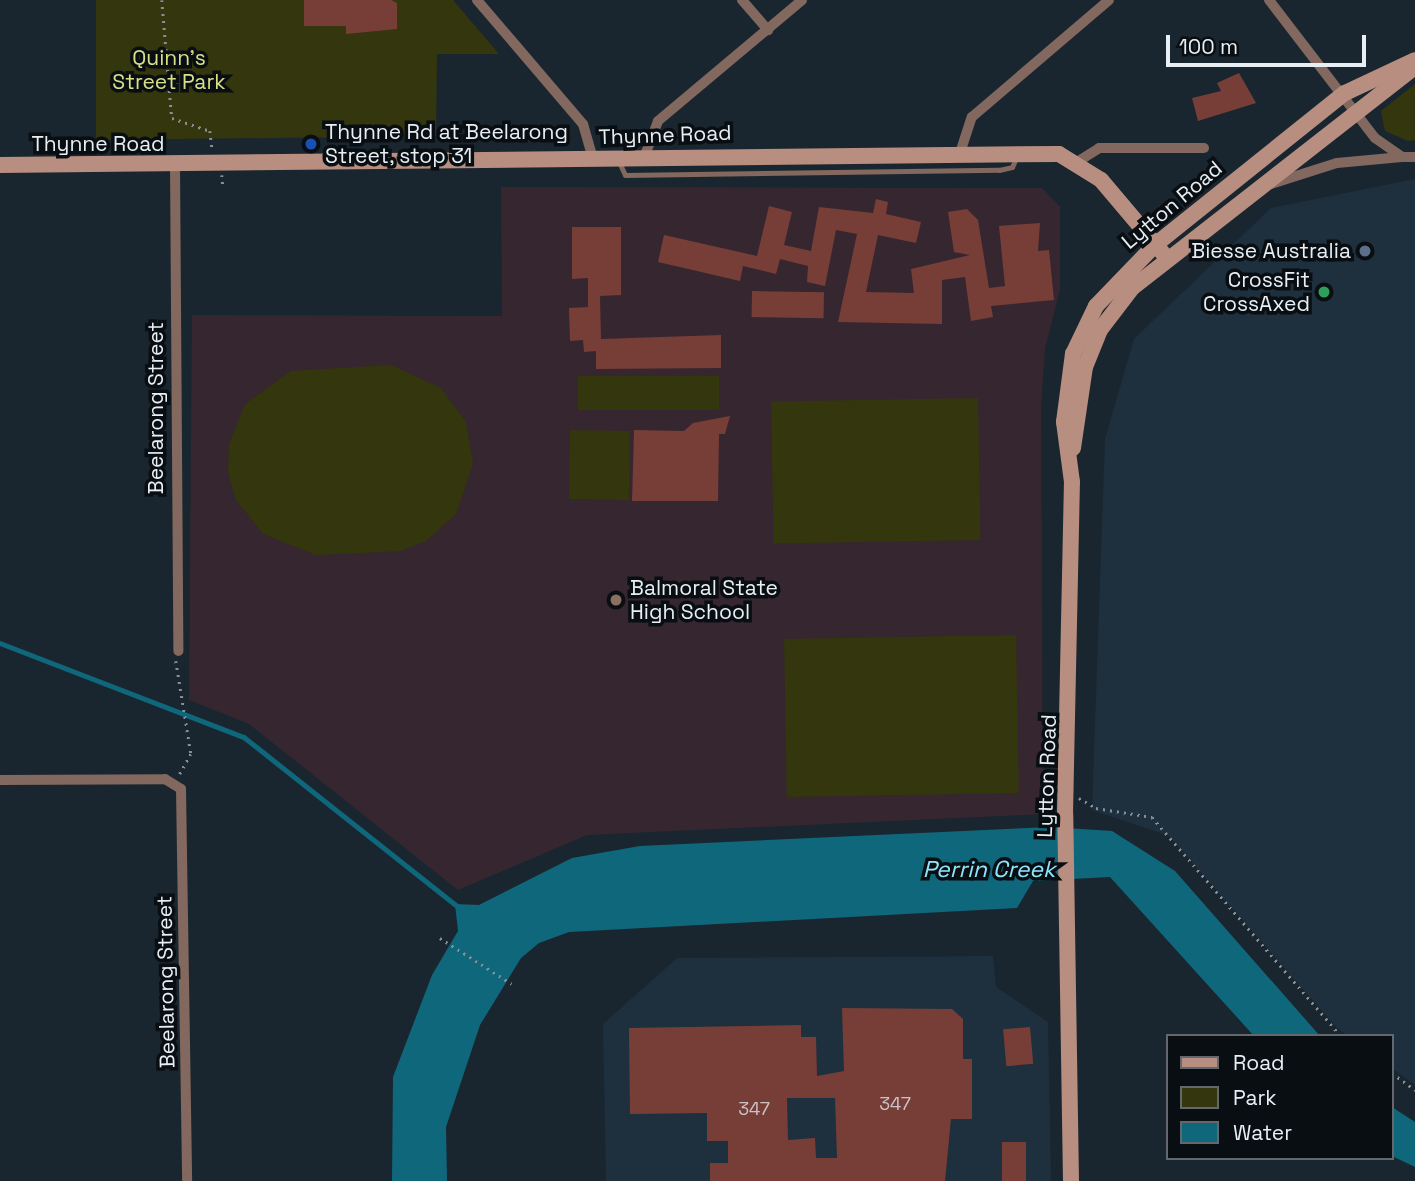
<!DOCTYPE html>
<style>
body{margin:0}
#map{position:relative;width:1415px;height:1181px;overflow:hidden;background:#1a262f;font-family:"Space Grotesk",sans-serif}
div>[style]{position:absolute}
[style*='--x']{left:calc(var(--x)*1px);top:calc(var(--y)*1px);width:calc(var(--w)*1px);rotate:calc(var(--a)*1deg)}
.built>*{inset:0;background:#1e2f3e}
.education>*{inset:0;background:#36262f}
.green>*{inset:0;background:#34360d;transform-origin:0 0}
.water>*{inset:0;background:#0f677b}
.stream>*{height:4.5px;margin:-2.25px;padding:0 2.25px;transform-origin:2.25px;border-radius:2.25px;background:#0f677b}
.building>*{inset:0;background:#773e37;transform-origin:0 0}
.path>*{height:2.5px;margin-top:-1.25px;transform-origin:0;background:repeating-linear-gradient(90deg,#869097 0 2px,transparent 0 7px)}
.service>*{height:5px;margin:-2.5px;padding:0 2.5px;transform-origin:2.5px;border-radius:2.5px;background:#82685e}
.minor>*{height:10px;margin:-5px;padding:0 5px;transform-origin:5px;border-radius:5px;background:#82685e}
.secondary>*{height:16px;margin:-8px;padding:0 8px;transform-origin:8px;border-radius:8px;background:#b78e7f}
.dots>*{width:19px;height:19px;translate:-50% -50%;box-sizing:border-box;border:4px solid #090e12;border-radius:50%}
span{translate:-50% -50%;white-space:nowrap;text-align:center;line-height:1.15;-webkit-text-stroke:7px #090e12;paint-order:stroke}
.number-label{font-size:18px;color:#cbc3c6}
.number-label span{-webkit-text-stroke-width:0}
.park-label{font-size:21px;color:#d9e088}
.poi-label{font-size:21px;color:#e7eff5}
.left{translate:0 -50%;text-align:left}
.right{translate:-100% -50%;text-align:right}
.street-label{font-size:21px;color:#e7eff5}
.water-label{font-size:23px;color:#90e5fe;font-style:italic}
.legend{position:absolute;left:1166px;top:1034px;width:228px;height:126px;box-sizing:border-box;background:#090e12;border:2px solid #62686d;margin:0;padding:9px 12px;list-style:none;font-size:21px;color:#e7eff5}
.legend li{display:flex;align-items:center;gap:14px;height:35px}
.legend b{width:35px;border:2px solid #62686d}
.scale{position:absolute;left:1166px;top:35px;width:200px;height:32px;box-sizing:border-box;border:4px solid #e7eff5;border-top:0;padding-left:9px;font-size:21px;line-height:24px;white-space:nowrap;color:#e7eff5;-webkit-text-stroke:5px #090e12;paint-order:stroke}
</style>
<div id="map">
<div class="built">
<i style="clip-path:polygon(1415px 179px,1415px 1085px,1392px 1068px,1392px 1036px,1348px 1036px,1337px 1028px,1169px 836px,1092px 810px,1105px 439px,1134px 339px,1271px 208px)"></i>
<i style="clip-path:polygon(993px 956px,996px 987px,1048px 1022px,1051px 1181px,606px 1181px,603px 1024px,677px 958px)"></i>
</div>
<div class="education">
<i style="clip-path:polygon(501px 187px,1042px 188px,1060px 207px,1060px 290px,1045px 348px,1041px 409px,1043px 814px,587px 835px,458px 890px,249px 724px,189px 700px,192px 315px,502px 316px)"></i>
</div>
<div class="green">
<i style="clip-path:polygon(96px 0,453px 0,499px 54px,437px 54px,436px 136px,96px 140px)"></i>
<i style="clip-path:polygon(1415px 84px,1415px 140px,1408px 141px,1385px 131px,1381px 111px)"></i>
<i style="clip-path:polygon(391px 365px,441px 388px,466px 422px,473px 463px,456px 514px,426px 541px,400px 551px,316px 555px,263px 534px,236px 500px,228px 473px,229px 444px,245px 404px,291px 371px)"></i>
<i style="left:719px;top:376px;width:34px;height:141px;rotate:90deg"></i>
<i style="left:978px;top:398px;width:142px;height:207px;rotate:89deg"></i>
<i style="left:570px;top:430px;width:60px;height:69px;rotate:1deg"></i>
<i style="left:1016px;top:635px;width:158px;height:232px;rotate:89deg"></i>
</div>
<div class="water">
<i style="clip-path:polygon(1050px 827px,1112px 831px,1175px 871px,1320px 1036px,1254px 1036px,1110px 877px,1033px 881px,1017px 908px,569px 932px,539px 943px,521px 958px,480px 1025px,446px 1127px,447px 1181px,392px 1181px,393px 1077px,432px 975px,458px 931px,455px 904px,479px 905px,572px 858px,640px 846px)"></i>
<i style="clip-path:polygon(1392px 1107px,1415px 1122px,1415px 1167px,1392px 1156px)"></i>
</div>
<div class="stream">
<i style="--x:0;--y:643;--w:261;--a:21.1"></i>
<i style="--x:244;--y:737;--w:272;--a:38.4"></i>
</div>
<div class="building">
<i style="clip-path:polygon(304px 0,391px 0,397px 3px,397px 29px,346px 34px,346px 26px,304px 26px)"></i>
<i style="clip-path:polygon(1239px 73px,1256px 103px,1198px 121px,1192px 98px,1221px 91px,1217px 83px)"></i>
<i style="clip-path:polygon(876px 199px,888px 202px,886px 214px,921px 222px,916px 243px,878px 235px,866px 292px,914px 293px,911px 269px,970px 255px,954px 252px,948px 212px,967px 209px,978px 220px,989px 288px,1005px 286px,999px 226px,1040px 223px,1038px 251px,1049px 250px,1054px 300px,991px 306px,993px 317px,971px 321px,965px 277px,942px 280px,942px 324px,838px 322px,857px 234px,836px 230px,825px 286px,807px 282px,808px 266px,780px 259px,776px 274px,743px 266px,740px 281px,658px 262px,664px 235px,757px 256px,769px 206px,792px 212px,784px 245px,811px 251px,819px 207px,873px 213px)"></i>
<i style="clip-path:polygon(572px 227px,621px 227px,621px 295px,600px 296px,601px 339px,721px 335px,721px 368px,596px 369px,596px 351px,584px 352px,583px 340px,570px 341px,569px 308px,588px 307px,588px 278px,572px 279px)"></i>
<i style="left:752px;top:291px;width:72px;height:26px;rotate:1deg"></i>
<i style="clip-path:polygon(730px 416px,725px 434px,719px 434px,718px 501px,632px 501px,634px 430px,684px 431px,693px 423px)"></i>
<i style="clip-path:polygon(evenodd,842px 1008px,952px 1009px,963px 1019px,963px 1059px,972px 1059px,972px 1119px,951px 1119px,945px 1181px,710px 1181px,710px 1163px,728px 1163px,728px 1141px,707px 1141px,707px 1113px,630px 1114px,629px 1028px,801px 1025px,801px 1037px,816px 1037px,817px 1076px,844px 1071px,842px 1008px,787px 1098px,835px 1098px,837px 1158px,816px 1158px,815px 1138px,788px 1140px,787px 1098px)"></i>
<i style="left:1030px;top:1027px;width:37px;height:27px;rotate:85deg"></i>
<i style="left:1002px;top:1142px;width:24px;height:39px"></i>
</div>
<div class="path">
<i style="--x:162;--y:0;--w:118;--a:85.2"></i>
<i style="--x:172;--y:118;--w:40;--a:18.9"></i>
<i style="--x:210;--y:131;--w:17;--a:83"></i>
<i style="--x:222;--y:175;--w:11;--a:85"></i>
<i style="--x:176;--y:661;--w:94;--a:80.8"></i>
<i style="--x:191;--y:754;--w:23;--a:119"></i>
<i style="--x:1079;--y:798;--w:20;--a:30"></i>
<i style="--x:1096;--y:808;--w:57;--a:9.1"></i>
<i style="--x:1152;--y:817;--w:289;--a:49.2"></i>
<i style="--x:440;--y:938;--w:85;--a:32.6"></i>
<i style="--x:1392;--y:1073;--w:29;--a:36"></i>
</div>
<div class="service">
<i style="--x:619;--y:162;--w:14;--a:65"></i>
<i style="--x:625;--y:175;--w:374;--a:-0.8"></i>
<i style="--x:999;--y:170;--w:13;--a:-13"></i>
<i style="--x:1012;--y:167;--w:12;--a:-66"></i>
</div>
<div class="minor">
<i style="--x:477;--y:0;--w:163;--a:49.5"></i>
<i style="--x:583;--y:124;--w:35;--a:74"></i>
<i style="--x:742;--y:0;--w:40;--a:49"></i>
<i style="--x:1269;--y:0;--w:174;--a:52.5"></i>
<i style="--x:1375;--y:138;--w:33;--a:35"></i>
<i style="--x:1402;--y:157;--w:13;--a:0"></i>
<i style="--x:960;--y:153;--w:38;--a:-72"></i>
<i style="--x:972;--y:117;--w:180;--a:-40.5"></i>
<i style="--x:645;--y:155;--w:36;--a:-69"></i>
<i style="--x:658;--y:121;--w:188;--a:-40"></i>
<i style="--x:1077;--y:162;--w:26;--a:-32"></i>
<i style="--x:1099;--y:148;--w:105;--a:0"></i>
<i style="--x:175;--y:164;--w:487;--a:89.6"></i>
<i style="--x:1271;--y:184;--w:69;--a:-17.7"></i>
<i style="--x:1337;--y:163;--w:65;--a:-5.3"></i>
<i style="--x:0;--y:780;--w:165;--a:-0.3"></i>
<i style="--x:165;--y:779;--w:19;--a:32"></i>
<i style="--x:181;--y:789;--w:392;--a:89.1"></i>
</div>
<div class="secondary">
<i style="--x:0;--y:165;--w:1059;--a:-0.6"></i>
<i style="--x:1059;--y:154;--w:49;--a:31.8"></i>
<i style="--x:1101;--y:180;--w:102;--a:49.8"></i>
<i style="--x:1073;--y:448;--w:82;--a:-81.6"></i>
<i style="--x:1085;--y:367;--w:40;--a:-68"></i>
<i style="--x:1100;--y:330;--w:53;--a:-52.7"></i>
<i style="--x:1132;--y:288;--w:359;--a:-38"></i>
<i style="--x:1071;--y:1181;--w:367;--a:-90.9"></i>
<i style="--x:1065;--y:814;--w:332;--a:-88.8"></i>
<i style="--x:1072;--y:482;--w:61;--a:-97.6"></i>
<i style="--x:1064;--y:422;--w:69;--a:-82.5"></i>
<i style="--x:1073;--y:354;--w:53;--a:-64.4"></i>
<i style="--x:1096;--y:306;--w:85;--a:-46"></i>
<i style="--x:1155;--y:245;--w:243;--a:-38.7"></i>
<i style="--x:1345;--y:93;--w:77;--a:-25.2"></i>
</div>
<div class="dots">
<i style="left:311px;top:144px;background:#1a4fb4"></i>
<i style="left:1365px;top:251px;background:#5c6f8a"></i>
<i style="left:1324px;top:292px;background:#2e9e5b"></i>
<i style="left:616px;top:600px;background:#8d6e63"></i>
</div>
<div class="number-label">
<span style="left:895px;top:1104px">347</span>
<span style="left:754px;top:1109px">347</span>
</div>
<div class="park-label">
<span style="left:169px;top:70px">Quinn's<br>Street Park</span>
</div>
<div class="poi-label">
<span class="left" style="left:325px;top:144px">Thynne Rd at Beelarong<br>Street, stop 31</span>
<span class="right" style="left:1351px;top:251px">Biesse Australia</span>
<span class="right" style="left:1310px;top:292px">CrossFit<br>CrossAxed</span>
<span class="left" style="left:630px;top:600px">Balmoral State<br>High School</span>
</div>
<div class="street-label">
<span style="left:665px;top:135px;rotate:-2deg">Thynne Road</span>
<span style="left:98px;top:144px">Thynne Road</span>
<span style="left:1172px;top:205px;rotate:-40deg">Lytton Road</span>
<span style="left:156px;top:408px;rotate:-90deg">Beelarong Street</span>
<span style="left:1047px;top:776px;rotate:-88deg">Lytton Road</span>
<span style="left:166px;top:982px;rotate:-91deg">Beelarong Street</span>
</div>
<div class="water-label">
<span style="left:989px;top:869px">Perrin Creek</span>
</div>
<ul class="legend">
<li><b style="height:9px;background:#b78e7f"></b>Road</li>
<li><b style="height:19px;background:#34360d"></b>Park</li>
<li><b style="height:19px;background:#0f677b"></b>Water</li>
</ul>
<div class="scale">100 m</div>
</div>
